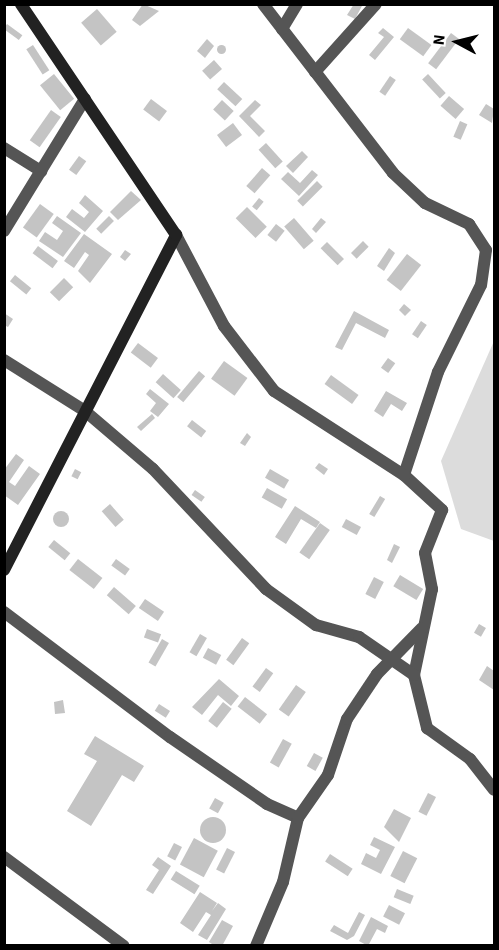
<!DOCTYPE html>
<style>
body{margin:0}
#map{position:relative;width:499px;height:950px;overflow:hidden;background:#fff;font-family:"Source Sans 3",sans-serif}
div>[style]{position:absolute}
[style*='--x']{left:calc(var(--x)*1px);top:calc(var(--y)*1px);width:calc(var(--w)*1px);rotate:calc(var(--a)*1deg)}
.green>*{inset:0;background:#dcdcdc}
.building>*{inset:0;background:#c4c4c4;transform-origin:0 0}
.round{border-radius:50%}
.street>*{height:12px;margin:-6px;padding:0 6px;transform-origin:6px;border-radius:6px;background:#555}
.secondary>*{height:12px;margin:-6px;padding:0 6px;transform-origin:6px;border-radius:6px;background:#222}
span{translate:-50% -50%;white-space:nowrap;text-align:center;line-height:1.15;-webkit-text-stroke:4.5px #fff;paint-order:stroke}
.frame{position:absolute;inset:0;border:6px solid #000;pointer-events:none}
.north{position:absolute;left:427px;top:12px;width:60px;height:60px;-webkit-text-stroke:4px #fff;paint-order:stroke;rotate:277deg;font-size:16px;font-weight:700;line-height:24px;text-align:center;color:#000}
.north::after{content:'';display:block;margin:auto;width:21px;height:27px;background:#000;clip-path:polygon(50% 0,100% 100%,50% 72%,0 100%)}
</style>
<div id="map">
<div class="green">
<i style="clip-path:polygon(494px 341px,494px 541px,461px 529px,441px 461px)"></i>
</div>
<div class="building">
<i style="clip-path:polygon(143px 4px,159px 11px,140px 26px,132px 20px)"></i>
<i style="clip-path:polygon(354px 4px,363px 4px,355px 19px,347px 15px)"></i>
<i style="left:97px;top:9px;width:30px;height:21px;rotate:49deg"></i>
<i style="left:7px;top:24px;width:19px;height:6px;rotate:36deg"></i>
<i style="clip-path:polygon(383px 28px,394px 37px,375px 60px,369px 55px,384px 37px,378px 33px)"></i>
<i style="left:408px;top:28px;width:29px;height:14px;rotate:36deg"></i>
<i style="left:451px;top:33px;width:10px;height:38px;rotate:37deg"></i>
<i style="clip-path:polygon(207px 39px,214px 46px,205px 58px,197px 51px)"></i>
<i class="round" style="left:216.5px;top:44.5px;width:9px;height:9px"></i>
<i style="left:33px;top:45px;width:30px;height:8px;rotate:57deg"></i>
<i style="left:214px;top:60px;width:12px;height:16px;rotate:48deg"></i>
<i style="left:54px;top:74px;width:32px;height:18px;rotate:51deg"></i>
<i style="left:428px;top:74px;width:26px;height:8px;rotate:47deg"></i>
<i style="left:390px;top:76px;width:7px;height:19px;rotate:34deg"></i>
<i style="left:224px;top:82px;width:25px;height:10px;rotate:43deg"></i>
<i style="left:449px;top:96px;width:20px;height:13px;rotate:41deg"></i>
<i style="left:151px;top:99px;width:20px;height:13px;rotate:37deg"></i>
<i style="left:222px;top:100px;width:16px;height:13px;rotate:43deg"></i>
<i style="clip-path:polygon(255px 100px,261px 105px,250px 116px,265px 131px,259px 137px,239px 116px)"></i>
<i style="clip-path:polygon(486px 104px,494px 109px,492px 123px,479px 115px)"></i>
<i style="left:51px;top:110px;width:12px;height:37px;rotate:35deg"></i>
<i style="left:460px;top:121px;width:8px;height:17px;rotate:23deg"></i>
<i style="left:233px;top:123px;width:15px;height:20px;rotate:53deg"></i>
<i style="left:266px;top:143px;width:25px;height:10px;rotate:48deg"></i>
<i style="clip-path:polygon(302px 151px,308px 157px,293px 173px,286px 166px)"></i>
<i style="left:79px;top:156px;width:9px;height:17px;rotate:36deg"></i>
<i style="left:262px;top:168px;width:11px;height:24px;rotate:41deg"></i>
<i style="clip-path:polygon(312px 170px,318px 175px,299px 196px,281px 179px,288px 172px,300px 183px)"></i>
<i style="left:317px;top:181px;width:8px;height:28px;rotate:45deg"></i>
<i style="clip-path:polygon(131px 191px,141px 200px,118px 220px,110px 212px)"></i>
<i style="clip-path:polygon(85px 195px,103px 211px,85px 232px,66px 217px,72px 209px,84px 218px,89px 212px,79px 203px)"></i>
<i style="left:259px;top:198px;width:6px;height:11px;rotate:39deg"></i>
<i style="left:40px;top:204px;width:17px;height:29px;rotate:36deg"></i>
<i style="left:247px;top:207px;width:28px;height:16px;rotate:45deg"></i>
<i style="clip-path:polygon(57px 216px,81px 233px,63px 257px,39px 241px,45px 232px,57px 240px,63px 231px,52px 223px)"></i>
<i style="left:109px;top:216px;width:7px;height:18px;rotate:45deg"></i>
<i style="left:294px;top:218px;width:30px;height:13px;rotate:49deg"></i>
<i style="clip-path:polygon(321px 218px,326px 222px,316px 233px,312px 229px)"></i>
<i style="left:276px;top:224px;width:11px;height:14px;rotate:38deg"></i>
<i style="clip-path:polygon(84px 234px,112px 254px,90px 283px,78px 271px,89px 255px,85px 252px,74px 268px,64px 261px)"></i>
<i style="left:363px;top:241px;width:8px;height:17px;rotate:45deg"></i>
<i style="left:327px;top:242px;width:24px;height:9px;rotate:45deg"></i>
<i style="left:38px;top:246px;width:25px;height:9px;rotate:37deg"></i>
<i style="clip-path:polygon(389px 248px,395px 253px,384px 271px,377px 266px)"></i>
<i style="clip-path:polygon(125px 250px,131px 254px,125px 261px,120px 257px)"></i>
<i style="left:407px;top:254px;width:18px;height:33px;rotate:38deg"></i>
<i style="left:15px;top:275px;width:21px;height:8px;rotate:39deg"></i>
<i style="left:64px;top:278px;width:13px;height:20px;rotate:45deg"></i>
<i style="clip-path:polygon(404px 304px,411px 310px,405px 316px,399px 310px)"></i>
<i style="clip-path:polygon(354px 311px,389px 330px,385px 338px,356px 323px,342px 350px,335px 347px)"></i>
<i style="clip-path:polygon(4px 313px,13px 319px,8px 327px,4px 325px)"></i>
<i style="left:421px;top:321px;width:7px;height:16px;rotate:34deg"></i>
<i style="left:138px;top:343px;width:25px;height:12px;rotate:37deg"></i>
<i style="left:388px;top:358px;width:9px;height:12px;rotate:36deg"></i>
<i style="left:224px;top:361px;width:29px;height:22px;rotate:36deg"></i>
<i style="left:199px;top:371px;width:8px;height:34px;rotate:40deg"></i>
<i style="left:163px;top:374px;width:24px;height:11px;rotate:42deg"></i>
<i style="left:331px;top:375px;width:34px;height:11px;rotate:36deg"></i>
<i style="clip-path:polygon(150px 389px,169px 404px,158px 417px,150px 411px,156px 403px,146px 394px)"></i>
<i style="clip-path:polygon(386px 391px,407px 403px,402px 411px,391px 404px,383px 417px,374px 411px)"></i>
<i style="clip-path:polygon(152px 414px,155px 418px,141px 431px,137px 427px)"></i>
<i style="left:192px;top:420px;width:18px;height:8px;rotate:38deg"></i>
<i style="clip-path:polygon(247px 433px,251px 437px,245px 446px,240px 443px)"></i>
<i style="clip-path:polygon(16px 454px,24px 460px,9px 482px,15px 486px,29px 466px,40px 474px,18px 505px,4px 495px,4px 470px)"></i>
<i style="clip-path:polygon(319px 463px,328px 469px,324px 475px,315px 468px)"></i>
<i style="left:75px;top:469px;width:7px;height:8px;rotate:27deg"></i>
<i style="left:270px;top:469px;width:22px;height:10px;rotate:30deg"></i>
<i style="left:267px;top:488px;width:23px;height:11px;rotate:29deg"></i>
<i style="left:195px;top:490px;width:12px;height:6px;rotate:35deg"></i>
<i style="left:380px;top:496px;width:6px;height:21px;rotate:31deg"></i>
<i style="left:110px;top:504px;width:21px;height:11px;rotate:49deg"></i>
<i style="clip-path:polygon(295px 506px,320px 522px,316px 528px,301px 519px,286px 544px,275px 537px)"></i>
<i class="round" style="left:53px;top:511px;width:16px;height:16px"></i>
<i style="left:346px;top:519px;width:17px;height:9px;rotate:28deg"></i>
<i style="left:320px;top:523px;width:12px;height:36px;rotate:35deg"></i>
<i style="left:54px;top:540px;width:21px;height:9px;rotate:39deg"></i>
<i style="clip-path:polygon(394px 544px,400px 547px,392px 563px,387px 560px)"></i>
<i style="left:78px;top:559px;width:31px;height:14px;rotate:38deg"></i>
<i style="left:116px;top:559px;width:17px;height:8px;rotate:36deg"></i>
<i style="left:400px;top:575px;width:27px;height:13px;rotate:31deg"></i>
<i style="left:374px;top:577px;width:11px;height:19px;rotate:27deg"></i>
<i style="left:114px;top:587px;width:29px;height:11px;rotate:41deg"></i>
<i style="left:145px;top:599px;width:23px;height:11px;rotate:34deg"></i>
<i style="left:479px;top:624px;width:8px;height:10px;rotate:30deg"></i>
<i style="left:147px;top:629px;width:15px;height:9px;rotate:20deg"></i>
<i style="left:200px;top:634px;width:8px;height:21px;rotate:30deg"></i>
<i style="left:242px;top:638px;width:9px;height:27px;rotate:36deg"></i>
<i style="left:162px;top:639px;width:8px;height:27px;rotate:30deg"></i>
<i style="left:208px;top:648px;width:15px;height:11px;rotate:28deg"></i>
<i style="clip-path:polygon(487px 666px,494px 671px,494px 690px,479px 680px)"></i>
<i style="left:266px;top:668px;width:9px;height:23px;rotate:36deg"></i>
<i style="clip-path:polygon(219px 679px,239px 696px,231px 706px,218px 695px,202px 715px,192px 707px)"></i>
<i style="left:296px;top:685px;width:12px;height:30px;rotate:35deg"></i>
<i style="left:245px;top:697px;width:28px;height:12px;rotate:38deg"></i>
<i style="clip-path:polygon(63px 700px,65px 713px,55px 714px,54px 702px)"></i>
<i style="left:223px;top:702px;width:11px;height:24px;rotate:38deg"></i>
<i style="left:159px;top:704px;width:13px;height:8px;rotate:32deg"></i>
<i style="clip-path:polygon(95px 736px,144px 766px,134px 782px,122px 775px,91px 826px,67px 811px,97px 761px,84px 754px)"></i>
<i style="left:283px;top:739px;width:10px;height:27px;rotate:29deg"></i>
<i style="left:314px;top:753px;width:10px;height:15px;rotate:29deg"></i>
<i style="left:428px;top:793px;width:9px;height:21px;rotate:27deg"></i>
<i style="left:215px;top:798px;width:10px;height:12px;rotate:29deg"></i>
<i style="clip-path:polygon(394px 809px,411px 818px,399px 842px,384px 827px)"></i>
<i class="round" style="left:200px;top:817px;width:26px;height:26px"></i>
<i style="clip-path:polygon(374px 837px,395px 847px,381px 874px,361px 864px,366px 853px,376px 858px,380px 850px,370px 845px)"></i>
<i style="left:194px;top:838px;width:27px;height:30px;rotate:28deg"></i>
<i style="left:174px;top:843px;width:9px;height:15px;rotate:27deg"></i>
<i style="left:227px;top:848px;width:9px;height:24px;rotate:27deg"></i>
<i style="left:403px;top:851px;width:16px;height:28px;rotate:27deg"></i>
<i style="left:330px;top:854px;width:27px;height:9px;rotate:33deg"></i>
<i style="clip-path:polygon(158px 857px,171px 866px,153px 894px,146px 890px,159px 870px,152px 865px)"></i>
<i style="left:176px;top:871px;width:28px;height:10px;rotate:32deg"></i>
<i style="left:397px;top:889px;width:18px;height:9px;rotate:22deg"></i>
<i style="clip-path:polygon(200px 892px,217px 903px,212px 911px,218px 903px,226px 909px,207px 940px,198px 935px,211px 915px,206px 912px,193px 932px,180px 923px)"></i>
<i style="left:389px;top:905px;width:18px;height:13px;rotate:27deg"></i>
<i style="clip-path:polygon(359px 912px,365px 915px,354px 936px,347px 940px,330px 931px,334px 925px,348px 933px)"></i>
<i style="clip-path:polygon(371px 917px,388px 926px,385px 933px,377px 929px,368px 946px,359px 941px)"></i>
<i style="clip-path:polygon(222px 920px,233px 926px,222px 946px,215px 946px,209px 942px)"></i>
</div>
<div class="street">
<i style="--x:263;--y:4;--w:213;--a:52.4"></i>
<i style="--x:393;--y:173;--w:44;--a:43.2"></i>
<i style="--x:425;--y:203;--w:49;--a:25.5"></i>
<i style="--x:469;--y:224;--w:31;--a:57"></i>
<i style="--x:486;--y:250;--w:35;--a:98"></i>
<i style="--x:481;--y:285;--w:97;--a:116.3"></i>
<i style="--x:438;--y:372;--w:108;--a:108.3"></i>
<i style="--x:404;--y:475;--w:52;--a:42.6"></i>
<i style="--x:442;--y:510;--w:46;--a:111.6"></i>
<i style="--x:425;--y:553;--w:37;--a:79"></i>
<i style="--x:432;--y:589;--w:88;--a:101.8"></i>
<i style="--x:414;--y:675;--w:55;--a:76.2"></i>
<i style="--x:427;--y:728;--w:53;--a:35.8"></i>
<i style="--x:470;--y:759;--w:39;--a:52"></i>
<i style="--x:282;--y:29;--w:29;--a:-59"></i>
<i style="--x:315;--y:72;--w:91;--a:-48.1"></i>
<i style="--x:4;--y:148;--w:44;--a:31.9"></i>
<i style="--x:4;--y:231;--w:155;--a:-58.5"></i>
<i style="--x:176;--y:235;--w:103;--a:62.2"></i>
<i style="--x:224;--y:326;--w:82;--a:52.4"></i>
<i style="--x:274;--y:391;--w:155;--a:32.9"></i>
<i style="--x:4;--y:360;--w:96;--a:32.2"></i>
<i style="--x:85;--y:411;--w:89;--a:40.5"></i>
<i style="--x:153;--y:469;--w:165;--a:46.7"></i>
<i style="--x:266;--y:589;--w:62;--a:35.8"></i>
<i style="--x:316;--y:625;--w:45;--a:15.6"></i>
<i style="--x:359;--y:637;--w:67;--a:34.6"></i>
<i style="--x:4;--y:612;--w:208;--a:37"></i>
<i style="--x:170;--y:737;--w:118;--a:34.6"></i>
<i style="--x:267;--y:804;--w:34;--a:24"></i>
<i style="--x:4;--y:857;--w:149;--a:36.6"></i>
<i style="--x:256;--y:946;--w:69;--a:-67.1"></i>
<i style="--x:283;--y:882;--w:66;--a:-76.8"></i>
<i style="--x:298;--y:818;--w:52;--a:-55.1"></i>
<i style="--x:328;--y:775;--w:59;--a:-71.3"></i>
<i style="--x:347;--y:719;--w:54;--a:-56.3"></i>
<i style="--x:377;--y:674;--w:64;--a:-45.6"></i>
</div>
<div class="secondary">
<i style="--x:4;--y:570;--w:377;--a:-62.8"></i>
<i style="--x:176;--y:235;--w:278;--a:-123.9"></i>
</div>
<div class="frame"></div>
<div class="north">N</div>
</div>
